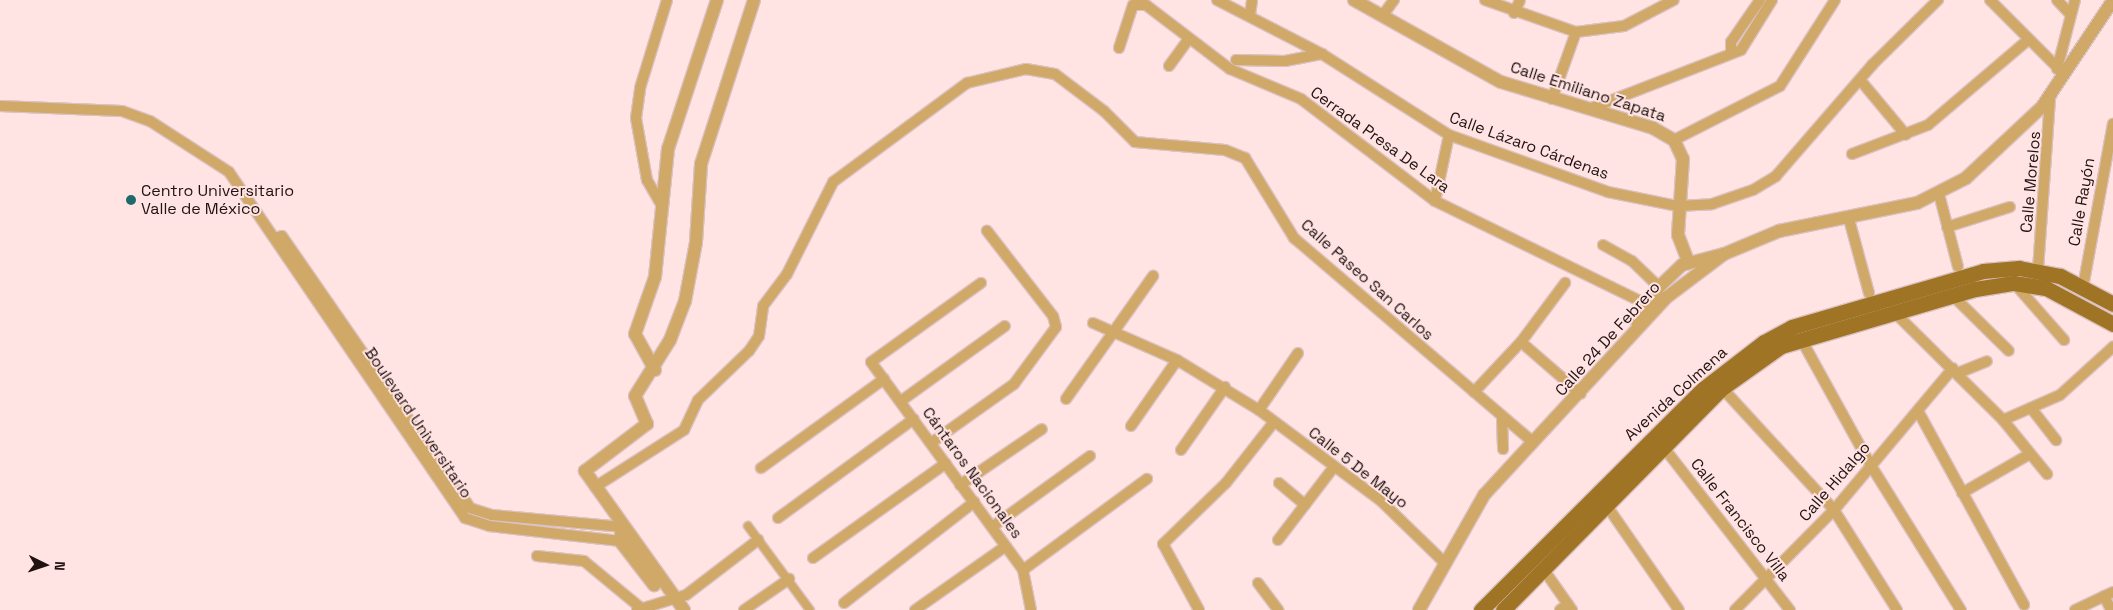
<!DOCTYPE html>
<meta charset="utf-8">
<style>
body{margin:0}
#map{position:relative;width:2113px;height:610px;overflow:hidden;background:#ffe4e3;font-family:"Space Grotesk",sans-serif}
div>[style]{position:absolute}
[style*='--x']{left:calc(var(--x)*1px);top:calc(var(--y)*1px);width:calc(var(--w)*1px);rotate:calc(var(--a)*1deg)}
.roads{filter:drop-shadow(1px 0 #dbc2c2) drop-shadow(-1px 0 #dbc2c2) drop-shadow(0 1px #dbc2c2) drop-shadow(0 -1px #dbc2c2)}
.pedestrian>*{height:8px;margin:-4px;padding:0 4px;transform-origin:4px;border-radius:4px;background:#d0a868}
.minor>*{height:10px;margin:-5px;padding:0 5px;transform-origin:5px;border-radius:5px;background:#d0a868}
.tertiary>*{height:12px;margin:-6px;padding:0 6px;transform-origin:6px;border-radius:6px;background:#d0a868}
.primary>*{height:15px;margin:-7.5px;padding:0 7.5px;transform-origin:7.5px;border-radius:7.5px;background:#a07425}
.dots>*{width:14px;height:14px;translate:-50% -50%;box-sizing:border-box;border:2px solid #ffe4e3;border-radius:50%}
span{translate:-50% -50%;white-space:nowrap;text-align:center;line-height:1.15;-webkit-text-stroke:4px #ffe4e3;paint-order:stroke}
.street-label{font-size:16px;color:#211212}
.poi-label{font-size:16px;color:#211212}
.left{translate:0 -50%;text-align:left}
.north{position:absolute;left:20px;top:540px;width:50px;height:50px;-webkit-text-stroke:4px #ffe4e3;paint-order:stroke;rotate:94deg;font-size:14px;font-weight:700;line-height:20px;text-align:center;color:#211212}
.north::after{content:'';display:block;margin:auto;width:18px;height:22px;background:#211212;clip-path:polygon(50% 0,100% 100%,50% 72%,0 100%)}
</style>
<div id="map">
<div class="roads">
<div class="pedestrian">
<i style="--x:748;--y:526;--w:104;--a:53.6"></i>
</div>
<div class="minor">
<i style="--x:1217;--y:0;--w:118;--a:27.2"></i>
<i style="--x:1322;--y:54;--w:151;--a:32.5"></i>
<i style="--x:1449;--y:135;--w:169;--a:19.7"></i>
<i style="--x:1608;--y:192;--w:70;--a:11.5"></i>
<i style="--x:1677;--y:206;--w:35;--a:-3"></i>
<i style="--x:1712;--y:204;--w:43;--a:-18.9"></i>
<i style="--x:1753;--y:190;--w:27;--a:-31"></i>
<i style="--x:1776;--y:176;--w:147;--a:-49.1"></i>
<i style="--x:1872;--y:65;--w:93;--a:-44.6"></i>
<i style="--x:1485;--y:0;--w:96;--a:19.4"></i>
<i style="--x:1576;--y:32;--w:48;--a:-7.1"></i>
<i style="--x:1624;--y:26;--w:56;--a:-27.5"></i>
<i style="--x:1990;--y:0;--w:93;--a:45"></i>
<i style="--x:2057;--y:0;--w:18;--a:47"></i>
<i style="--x:1514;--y:13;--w:14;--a:-65"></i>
<i style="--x:1250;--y:15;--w:15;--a:-82"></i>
<i style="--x:1383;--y:15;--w:19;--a:-54"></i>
<i style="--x:1119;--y:48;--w:45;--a:-72"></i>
<i style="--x:1133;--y:5;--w:13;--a:0"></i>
<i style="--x:1146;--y:5;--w:106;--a:37.3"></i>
<i style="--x:1230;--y:69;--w:77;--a:22.9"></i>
<i style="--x:1301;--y:99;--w:168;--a:37.3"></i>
<i style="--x:1435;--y:201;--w:235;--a:26"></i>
<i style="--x:1731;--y:53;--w:11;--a:-90"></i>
<i style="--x:1731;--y:42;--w:51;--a:-55.4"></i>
<i style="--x:1236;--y:60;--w:49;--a:1.2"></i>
<i style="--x:1285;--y:61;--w:38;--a:-11"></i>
<i style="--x:1169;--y:66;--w:34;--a:-54"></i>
<i style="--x:2057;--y:69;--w:71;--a:-75.4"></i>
<i style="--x:1861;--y:81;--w:70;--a:50.2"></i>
<i style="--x:1552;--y:99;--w:71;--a:-70.3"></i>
<i style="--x:0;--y:106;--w:122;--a:2.3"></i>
<i style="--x:122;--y:111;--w:30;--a:20"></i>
<i style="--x:150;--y:121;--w:94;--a:32.8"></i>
<i style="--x:229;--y:172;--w:419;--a:55.7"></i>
<i style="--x:465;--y:518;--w:25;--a:18"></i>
<i style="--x:489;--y:526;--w:132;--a:6.5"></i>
<i style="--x:1589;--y:109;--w:163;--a:-21.2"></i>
<i style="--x:1741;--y:50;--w:59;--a:-58.2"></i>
<i style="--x:1674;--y:140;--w:119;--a:-27"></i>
<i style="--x:1780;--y:86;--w:102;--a:-57.4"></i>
<i style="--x:1852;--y:154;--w:81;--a:-20.9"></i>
<i style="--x:1928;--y:125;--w:131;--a:-40.4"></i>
<i style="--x:1939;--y:194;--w:75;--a:75.4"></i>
<i style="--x:1435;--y:201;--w:67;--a:-78"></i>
<i style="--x:662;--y:206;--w:30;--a:-120"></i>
<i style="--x:647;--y:180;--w:63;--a:-100.1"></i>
<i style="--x:636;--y:118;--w:30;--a:-82"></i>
<i style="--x:640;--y:88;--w:92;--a:-72.9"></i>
<i style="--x:1849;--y:219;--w:77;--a:74.9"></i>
<i style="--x:1947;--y:227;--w:66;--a:-17.6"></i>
<i style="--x:275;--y:238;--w:7;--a:-16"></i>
<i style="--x:282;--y:236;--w:331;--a:55.3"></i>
<i style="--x:470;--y:508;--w:23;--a:18"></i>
<i style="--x:492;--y:515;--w:131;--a:5.3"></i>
<i style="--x:1603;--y:245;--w:33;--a:29"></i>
<i style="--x:1632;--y:261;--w:37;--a:44"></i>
<i style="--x:2038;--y:270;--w:173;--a:-86"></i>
<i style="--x:981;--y:283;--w:135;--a:144.3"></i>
<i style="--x:871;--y:362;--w:258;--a:53.8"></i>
<i style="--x:1023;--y:570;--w:41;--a:78.7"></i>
<i style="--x:2014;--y:283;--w:76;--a:48.7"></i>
<i style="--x:2083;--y:287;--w:166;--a:-79.6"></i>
<i style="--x:1953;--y:296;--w:78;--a:44.5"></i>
<i style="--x:1894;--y:312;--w:153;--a:44.7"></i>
<i style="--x:2003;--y:420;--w:70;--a:50.8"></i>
<i style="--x:1093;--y:323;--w:92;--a:23.8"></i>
<i style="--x:1177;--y:360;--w:96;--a:31.4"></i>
<i style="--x:1259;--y:410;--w:152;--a:36.7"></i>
<i style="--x:1381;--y:501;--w:86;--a:44.1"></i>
<i style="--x:1801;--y:339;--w:143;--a:61.1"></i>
<i style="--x:1870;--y:464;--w:172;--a:58.1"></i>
<i style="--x:1521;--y:342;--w:79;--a:40.9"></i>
<i style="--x:1958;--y:373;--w:31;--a:-22"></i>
<i style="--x:1722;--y:388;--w:166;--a:47.4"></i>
<i style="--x:1834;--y:510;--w:118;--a:57.8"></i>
<i style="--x:1474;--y:392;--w:69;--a:-46.8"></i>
<i style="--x:1521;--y:342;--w:74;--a:-53.3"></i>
<i style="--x:1066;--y:399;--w:151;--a:-54.7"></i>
<i style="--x:901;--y:401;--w:128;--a:-35.8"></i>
<i style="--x:2031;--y:408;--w:41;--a:52"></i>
<i style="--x:1259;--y:410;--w:69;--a:-55.6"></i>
<i style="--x:1918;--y:411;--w:221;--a:61.3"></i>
<i style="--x:1502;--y:418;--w:31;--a:88"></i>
<i style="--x:2003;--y:420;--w:62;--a:-23.7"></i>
<i style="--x:2060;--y:395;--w:72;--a:-42.2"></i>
<i style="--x:1131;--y:426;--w:80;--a:-55.1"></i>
<i style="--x:931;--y:443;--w:102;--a:-35.4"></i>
<i style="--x:1014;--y:384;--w:71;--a:-53.6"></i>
<i style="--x:1056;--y:327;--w:11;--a:-105"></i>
<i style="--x:1053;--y:316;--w:108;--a:-127.8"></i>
<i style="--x:1665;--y:449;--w:204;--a:52.2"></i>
<i style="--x:1181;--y:450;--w:77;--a:-55.1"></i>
<i style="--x:761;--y:468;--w:152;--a:-35.9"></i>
<i style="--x:1279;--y:483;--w:34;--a:40"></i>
<i style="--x:960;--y:485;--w:99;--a:-34.3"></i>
<i style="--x:595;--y:487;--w:106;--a:-32.6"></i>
<i style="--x:684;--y:430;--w:33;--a:-65"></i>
<i style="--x:698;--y:400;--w:71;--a:-43.9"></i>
<i style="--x:749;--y:351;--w:18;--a:-56"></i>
<i style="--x:759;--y:336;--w:30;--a:-82"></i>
<i style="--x:763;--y:306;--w:40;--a:-53"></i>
<i style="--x:787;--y:274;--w:103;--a:-63.4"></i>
<i style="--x:833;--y:182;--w:167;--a:-36.5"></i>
<i style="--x:967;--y:83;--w:61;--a:-13.3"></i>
<i style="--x:1026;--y:69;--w:29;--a:10"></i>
<i style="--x:1055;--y:74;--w:61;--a:37.1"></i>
<i style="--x:1104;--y:111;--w:44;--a:45"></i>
<i style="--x:1135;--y:142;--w:90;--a:5.1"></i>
<i style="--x:1225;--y:150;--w:22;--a:22"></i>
<i style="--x:1245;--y:158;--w:94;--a:58.5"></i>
<i style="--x:1294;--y:238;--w:314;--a:40.5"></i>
<i style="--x:1962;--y:493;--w:76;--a:-29.9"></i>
<i style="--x:1607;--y:506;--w:126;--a:55.3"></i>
<i style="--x:778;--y:518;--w:168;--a:-36.1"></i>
<i style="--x:992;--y:527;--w:121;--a:-35.9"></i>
<i style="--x:1278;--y:540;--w:91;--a:-52.6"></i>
<i style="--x:537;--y:556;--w:47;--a:6.1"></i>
<i style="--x:584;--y:561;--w:74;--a:39.5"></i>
<i style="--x:813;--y:558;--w:163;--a:-35.5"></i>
<i style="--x:1023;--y:570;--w:154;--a:-36.3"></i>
<i style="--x:1544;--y:570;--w:49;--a:55"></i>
<i style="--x:1258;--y:583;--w:34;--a:53"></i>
<i style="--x:2104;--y:596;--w:16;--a:63"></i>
<i style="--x:844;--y:603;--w:165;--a:-37.8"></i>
<i style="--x:637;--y:610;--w:51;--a:-17"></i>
<i style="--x:686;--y:595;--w:91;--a:-37.4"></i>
<i style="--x:744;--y:610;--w:55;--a:-34.6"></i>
<i style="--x:915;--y:610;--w:111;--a:-35.1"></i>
<i style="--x:1199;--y:610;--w:75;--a:-118.6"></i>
<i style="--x:1163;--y:544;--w:88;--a:-44.1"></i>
<i style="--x:1226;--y:483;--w:78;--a:-51.8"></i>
<i style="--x:1560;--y:610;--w:10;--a:-37"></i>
<i style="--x:1735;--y:610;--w:141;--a:-45.3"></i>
<i style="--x:1834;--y:510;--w:185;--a:-50"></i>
<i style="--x:2075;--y:610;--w:42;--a:-25.3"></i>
</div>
<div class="tertiary">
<i style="--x:1354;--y:0;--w:168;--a:29.2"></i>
<i style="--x:1501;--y:82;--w:159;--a:16.8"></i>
<i style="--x:1653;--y:128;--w:24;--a:30"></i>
<i style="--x:1674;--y:140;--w:21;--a:65"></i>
<i style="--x:1683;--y:159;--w:76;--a:93.8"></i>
<i style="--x:1678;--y:235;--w:28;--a:69"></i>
<i style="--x:1637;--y:322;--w:41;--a:-57.8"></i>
<i style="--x:1659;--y:287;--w:32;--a:-44"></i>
<i style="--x:1682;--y:265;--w:43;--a:-14.7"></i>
<i style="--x:655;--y:370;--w:41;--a:-119.1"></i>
<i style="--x:635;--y:334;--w:60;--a:-70.7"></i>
<i style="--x:655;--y:277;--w:129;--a:-84.2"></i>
<i style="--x:668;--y:149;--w:157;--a:-71.8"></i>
<i style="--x:622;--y:527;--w:14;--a:98"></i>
<i style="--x:620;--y:541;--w:56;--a:52.3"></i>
<i style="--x:684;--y:610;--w:171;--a:-125.5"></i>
<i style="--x:585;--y:471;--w:78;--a:-37.2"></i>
<i style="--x:647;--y:424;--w:30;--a:-113"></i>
<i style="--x:635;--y:396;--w:66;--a:-58"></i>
<i style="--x:670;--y:340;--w:42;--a:-69"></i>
<i style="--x:685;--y:301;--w:60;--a:-79.4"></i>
<i style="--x:696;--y:242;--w:78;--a:-86.3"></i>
<i style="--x:701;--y:164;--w:172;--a:-72.1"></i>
<i style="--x:1419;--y:610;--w:132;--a:-60.5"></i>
<i style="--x:1484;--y:495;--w:270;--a:-47.3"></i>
<i style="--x:1667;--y:297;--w:71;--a:-37"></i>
<i style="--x:1724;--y:254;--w:60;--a:-22.7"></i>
<i style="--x:1779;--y:231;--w:141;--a:-11.5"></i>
<i style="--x:1917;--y:203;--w:55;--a:-27"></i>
<i style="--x:1966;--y:178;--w:104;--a:-43.1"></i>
<i style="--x:2042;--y:107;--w:128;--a:-56.4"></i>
</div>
<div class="primary">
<i style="--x:1481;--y:610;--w:313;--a:-44.9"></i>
<i style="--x:1703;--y:389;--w:77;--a:-37.6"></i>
<i style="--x:1764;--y:342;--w:32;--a:-28"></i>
<i style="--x:1792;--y:327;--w:199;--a:-16.3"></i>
<i style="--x:1983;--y:271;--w:36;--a:-5"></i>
<i style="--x:2019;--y:268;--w:42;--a:11"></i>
<i style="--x:2060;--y:276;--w:60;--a:27.8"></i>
<i style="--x:1503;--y:610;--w:312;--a:-45.4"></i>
<i style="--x:1722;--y:388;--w:72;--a:-35.4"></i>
<i style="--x:1781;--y:346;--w:202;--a:-16.4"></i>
<i style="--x:1975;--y:289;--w:39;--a:-9"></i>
<i style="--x:2014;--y:283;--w:32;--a:9"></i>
<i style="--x:2046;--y:288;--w:76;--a:28.2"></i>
</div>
</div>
<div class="dots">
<i style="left:131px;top:200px;background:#1d6a6c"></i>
</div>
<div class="street-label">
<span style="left:1588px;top:92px;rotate:18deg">Calle Emiliano Zapata</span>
<span style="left:1380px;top:140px;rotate:36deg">Cerrada Presa De Lara</span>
<span style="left:1529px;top:146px;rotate:20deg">Calle Lázaro Cárdenas</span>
<span style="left:2031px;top:182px;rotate:-85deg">Calle Morelos</span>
<span style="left:2082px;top:202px;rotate:-80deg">Calle Rayón</span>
<span style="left:1367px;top:280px;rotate:42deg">Calle Paseo San Carlos</span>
<span style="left:1608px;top:339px;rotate:-48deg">Calle 24 De Febrero</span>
<span style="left:1676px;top:394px;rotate:-42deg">Avenida Colmena</span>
<span style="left:418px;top:423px;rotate:56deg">Boulevard Universitario</span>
<span style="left:1358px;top:468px;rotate:38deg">Calle 5 De Mayo</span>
<span style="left:972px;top:473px;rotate:54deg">Cántaros Nacionales</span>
<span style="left:1835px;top:482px;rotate:-49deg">Calle Hidalgo</span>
<span style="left:1740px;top:520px;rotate:52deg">Calle Francisco Villa</span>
</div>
<div class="poi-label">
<span class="left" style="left:141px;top:200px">Centro Universitario<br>Valle de México</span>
</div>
<div class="north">N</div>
</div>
